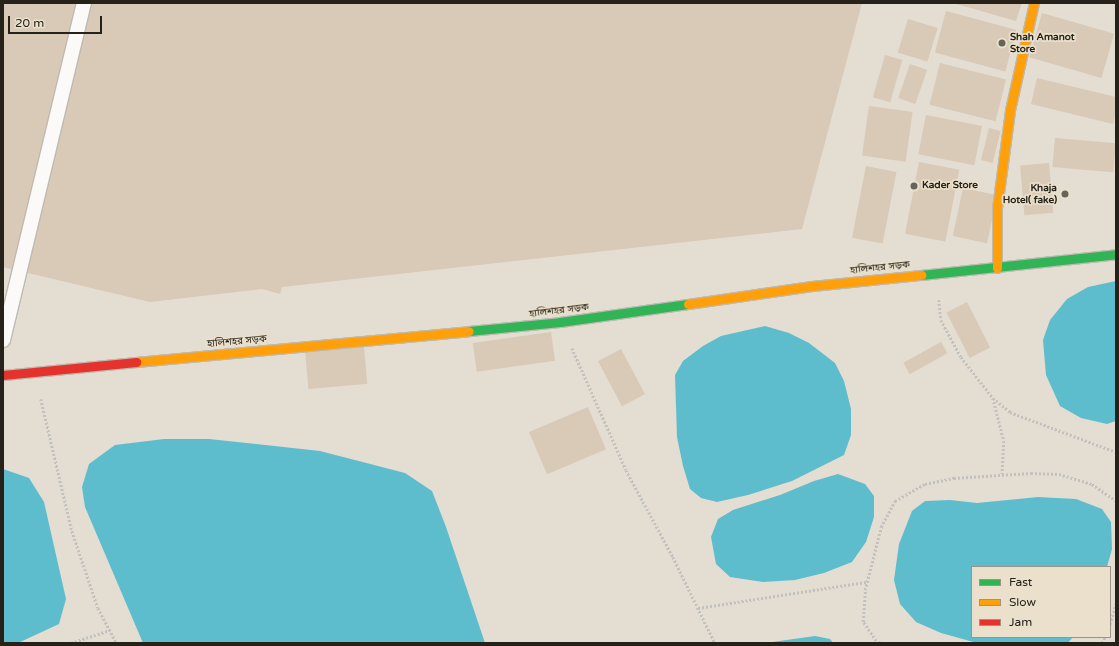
<!DOCTYPE html>
<meta charset="utf-8">
<style>
body{margin:0}
#map{position:relative;width:1119px;height:646px;overflow:hidden;background:#e3ddd2;font-family:"Varela Round","Noto Sans Bengali",sans-serif}
div>[style]{position:absolute}
[style*='--x']{left:calc(var(--x)*1px);top:calc(var(--y)*1px);width:calc(var(--w)*1px);rotate:calc(var(--a)*1deg)}
.water>*{inset:0;background:#5ebdcd}
.building>*{inset:0;background:#d9c9b7;transform-origin:0 0}
.path>*{height:2.5px;margin-top:-1.25px;transform-origin:0;background:repeating-linear-gradient(90deg,#c3c1be 0 2px,transparent 0 4px)}
.roads{filter:drop-shadow(1px 0 #bebab1) drop-shadow(-1px 0 #bebab1) drop-shadow(0 1px #bebab1) drop-shadow(0 -1px #bebab1)}
.lane>*{height:14px;margin:-7px;padding:0 7px;transform-origin:7px;border-radius:7px;background:#fbfaf8}
.fast>*{height:9px;margin:-4.5px;padding:0 4.5px;transform-origin:4.5px;border-radius:4.5px;background:#30b455}
.slow>*{height:9px;margin:-4.5px;padding:0 4.5px;transform-origin:4.5px;border-radius:4.5px;background:#ff9f0a}
.jam>*{height:9px;margin:-4.5px;padding:0 4.5px;transform-origin:4.5px;border-radius:4.5px;background:#e5322d}
.dots>*{width:11px;height:11px;translate:-50% -50%;box-sizing:border-box;border:2px solid #eae0cb;border-radius:50%}
span{translate:-50% -50%;white-space:nowrap;text-align:center;line-height:1.15;-webkit-text-stroke:3.5px #eae0cb;paint-order:stroke}
.poi-label{font-size:10px;color:#26221a;font-weight:700}
.left{translate:0 -50%;text-align:left}
.right{translate:-100% -50%;text-align:right}
.street-label{font-size:10px;color:#26221a}
.frame{position:absolute;inset:0;border:4px solid #26221a;pointer-events:none}
.legend{position:absolute;left:971px;top:566px;width:140px;height:72px;box-sizing:border-box;background:#eae0cb;border:1px solid #9c9484;margin:0;padding:5px 7px;list-style:none;font-size:12px;color:#26221a}
.legend li{display:flex;align-items:center;gap:8px;height:20px}
.legend b{width:20px;border:1px solid #9c9484}
.scale{position:absolute;left:8px;top:16px;width:94px;height:18px;box-sizing:border-box;border:2px solid #26221a;border-top:0;padding-left:5px;font-size:12px;line-height:14px;white-space:nowrap;color:#26221a;-webkit-text-stroke:3px #eae0cb;paint-order:stroke}
</style>
<div id="map">
<div class="water">
<i style="clip-path:polygon(1116px 281px,1116px 421px,1107px 424px,1081px 418px,1060px 406px,1046px 375px,1043px 340px,1050px 320px,1067px 299px,1088px 287px)"></i>
<i style="clip-path:polygon(765px 326px,789px 333px,809px 343px,835px 363px,844px 381px,851px 409px,851px 435px,844px 455px,792px 481px,748px 495px,717px 502px,701px 498px,690px 489px,683px 466px,677px 437px,675px 375px,683px 361px,703px 346px,721px 336px)"></i>
<i style="clip-path:polygon(164px 439px,209px 439px,320px 451px,405px 473px,432px 491px,446px 527px,485px 643px,143px 643px,85px 507px,82px 487px,89px 464px,115px 445px)"></i>
<i style="clip-path:polygon(3px 469px,29px 478px,44px 502px,66px 599px,59px 624px,18px 643px,3px 643px)"></i>
<i style="clip-path:polygon(838px 474px,865px 484px,874px 496px,874px 517px,866px 542px,852px 562px,824px 573px,795px 580px,763px 582px,730px 577px,716px 564px,711px 537px,718px 519px,733px 510px,780px 495px,814px 481px)"></i>
<i style="clip-path:polygon(1038px 497px,1076px 499px,1102px 509px,1111px 522px,1112px 549px,1107px 567px,972px 567px,972px 637px,1073px 637px,1068px 643px,977px 643px,941px 633px,916px 622px,900px 604px,894px 580px,899px 544px,912px 511px,925px 501px,950px 500px,977px 503px)"></i>
<i style="clip-path:polygon(815px 636px,830px 639px,833px 643px,765px 643px)"></i>
</div>
<div class="building">
<i style="clip-path:polygon(3px 3px,862px 3px,802px 229px,282px 287px,280px 294px,262px 289px,150px 302px,3px 267px)"></i>
<i style="clip-path:polygon(953px 3px,1022px 3px,1016px 21px)"></i>
<i style="left:946px;top:11px;width:73px;height:43px;rotate:15deg"></i>
<i style="left:1042px;top:13px;width:75px;height:46px;rotate:16deg"></i>
<i style="left:908px;top:19px;width:31px;height:35px;rotate:17deg"></i>
<i style="left:885px;top:55px;width:18px;height:44px;rotate:16deg"></i>
<i style="left:940px;top:63px;width:68px;height:43px;rotate:14deg"></i>
<i style="left:910px;top:64px;width:18px;height:36px;rotate:19deg"></i>
<i style="clip-path:polygon(1037px 78px,1116px 97px,1116px 111px,1113px 124px,1031px 104px)"></i>
<i style="left:869px;top:106px;width:44px;height:50px;rotate:8deg"></i>
<i style="left:926px;top:115px;width:57px;height:40px;rotate:11deg"></i>
<i style="left:989px;top:128px;width:12px;height:33px;rotate:14deg"></i>
<i style="left:1055px;top:138px;width:61px;height:29px;rotate:5deg"></i>
<i style="left:919px;top:162px;width:41px;height:73px;rotate:11deg"></i>
<i style="left:1049px;top:163px;width:50px;height:29px;rotate:85deg"></i>
<i style="left:866px;top:166px;width:31px;height:73px;rotate:11deg"></i>
<i style="left:963px;top:188px;width:35px;height:49px;rotate:12deg"></i>
<i style="left:967px;top:302px;width:51px;height:23px;rotate:63deg"></i>
<i style="left:551px;top:332px;width:29px;height:79px;rotate:82deg"></i>
<i style="left:941px;top:342px;width:13px;height:43px;rotate:61deg"></i>
<i style="left:364px;top:347px;width:37px;height:59px;rotate:85deg"></i>
<i style="left:621px;top:349px;width:51px;height:26px;rotate:62deg"></i>
<i style="left:588px;top:407px;width:46px;height:64px;rotate:67deg"></i>
</div>
<div class="path">
<i style="--x:939;--y:300;--w:20;--a:84"></i>
<i style="--x:941;--y:320;--w:42;--a:61.6"></i>
<i style="--x:961;--y:357;--w:52;--a:52"></i>
<i style="--x:993;--y:398;--w:22;--a:39"></i>
<i style="--x:1010;--y:412;--w:113;--a:20.7"></i>
<i style="--x:572;--y:348;--w:133;--a:66.1"></i>
<i style="--x:626;--y:470;--w:99;--a:61.6"></i>
<i style="--x:673;--y:557;--w:96;--a:64"></i>
<i style="--x:993;--y:398;--w:44;--a:75.7"></i>
<i style="--x:1004;--y:441;--w:33;--a:93"></i>
<i style="--x:41;--y:399;--w:136;--a:76.8"></i>
<i style="--x:72;--y:531;--w:81;--a:71.3"></i>
<i style="--x:98;--y:608;--w:40;--a:62"></i>
<i style="--x:698;--y:608;--w:170;--a:-8.8"></i>
<i style="--x:1110;--y:624;--w:22;--a:-74"></i>
<i style="--x:71;--y:643;--w:41;--a:-18.4"></i>
<i style="--x:880;--y:643;--w:4;--a:-153"></i>
<i style="--x:876;--y:641;--w:23;--a:-124"></i>
<i style="--x:863;--y:622;--w:32;--a:-86"></i>
<i style="--x:865;--y:590;--w:65;--a:-75.7"></i>
<i style="--x:881;--y:527;--w:30;--a:-62"></i>
<i style="--x:895;--y:501;--w:34;--a:-30"></i>
<i style="--x:925;--y:484;--w:30;--a:-12"></i>
<i style="--x:954;--y:478;--w:77;--a:-3.7"></i>
<i style="--x:1031;--y:473;--w:28;--a:2"></i>
<i style="--x:1059;--y:474;--w:34;--a:17"></i>
<i style="--x:1092;--y:484;--w:29;--a:35"></i>
<i style="--x:1102;--y:643;--w:7;--a:-63"></i>
</div>
<div class="roads">
<div class="lane">
<i style="--x:3;--y:340;--w:347;--a:-76.5"></i>
</div>
<div class="fast">
<i style="--x:921;--y:275;--w:196;--a:-6.1"></i>
<i style="--x:469;--y:331;--w:91;--a:-5.6"></i>
<i style="--x:560;--y:322;--w:129;--a:-8"></i>
</div>
<div class="slow">
<i style="--x:997;--y:268;--w:60;--a:-90"></i>
<i style="--x:997;--y:208;--w:99;--a:-82.4"></i>
<i style="--x:1010;--y:110;--w:110;--a:-77.4"></i>
<i style="--x:688;--y:304;--w:125;--a:-8.3"></i>
<i style="--x:812;--y:286;--w:110;--a:-5.8"></i>
<i style="--x:136;--y:362;--w:334;--a:-5.3"></i>
</div>
<div class="jam">
<i style="--x:3;--y:375;--w:134;--a:-5.6"></i>
</div>
</div>
<div class="dots">
<i style="left:1002px;top:43px;background:#68635a"></i>
<i style="left:914px;top:186px;background:#68635a"></i>
<i style="left:1065px;top:194px;background:#68635a"></i>
</div>
<div class="poi-label">
<span class="left" style="left:1010px;top:43px">Shah Amanot<br>Store</span>
<span class="left" style="left:922px;top:186px">Kader Store</span>
<span class="right" style="left:1057px;top:194px">Khaja<br>Hotel( fake)</span>
</div>
<div class="street-label">
<span style="left:880px;top:268px;rotate:-6deg">হালিশহর সড়ক</span>
<span style="left:559px;top:311px;rotate:-7deg">হালিশহর সড়ক</span>
<span style="left:237px;top:342px;rotate:-5deg">হালিশহর সড়ক</span>
</div>
<div class="frame"></div>
<ul class="legend">
<li><b style="height:5px;background:#30b455"></b>Fast</li>
<li><b style="height:5px;background:#ff9f0a"></b>Slow</li>
<li><b style="height:5px;background:#e5322d"></b>Jam</li>
</ul>
<div class="scale">20 m</div>
</div>
